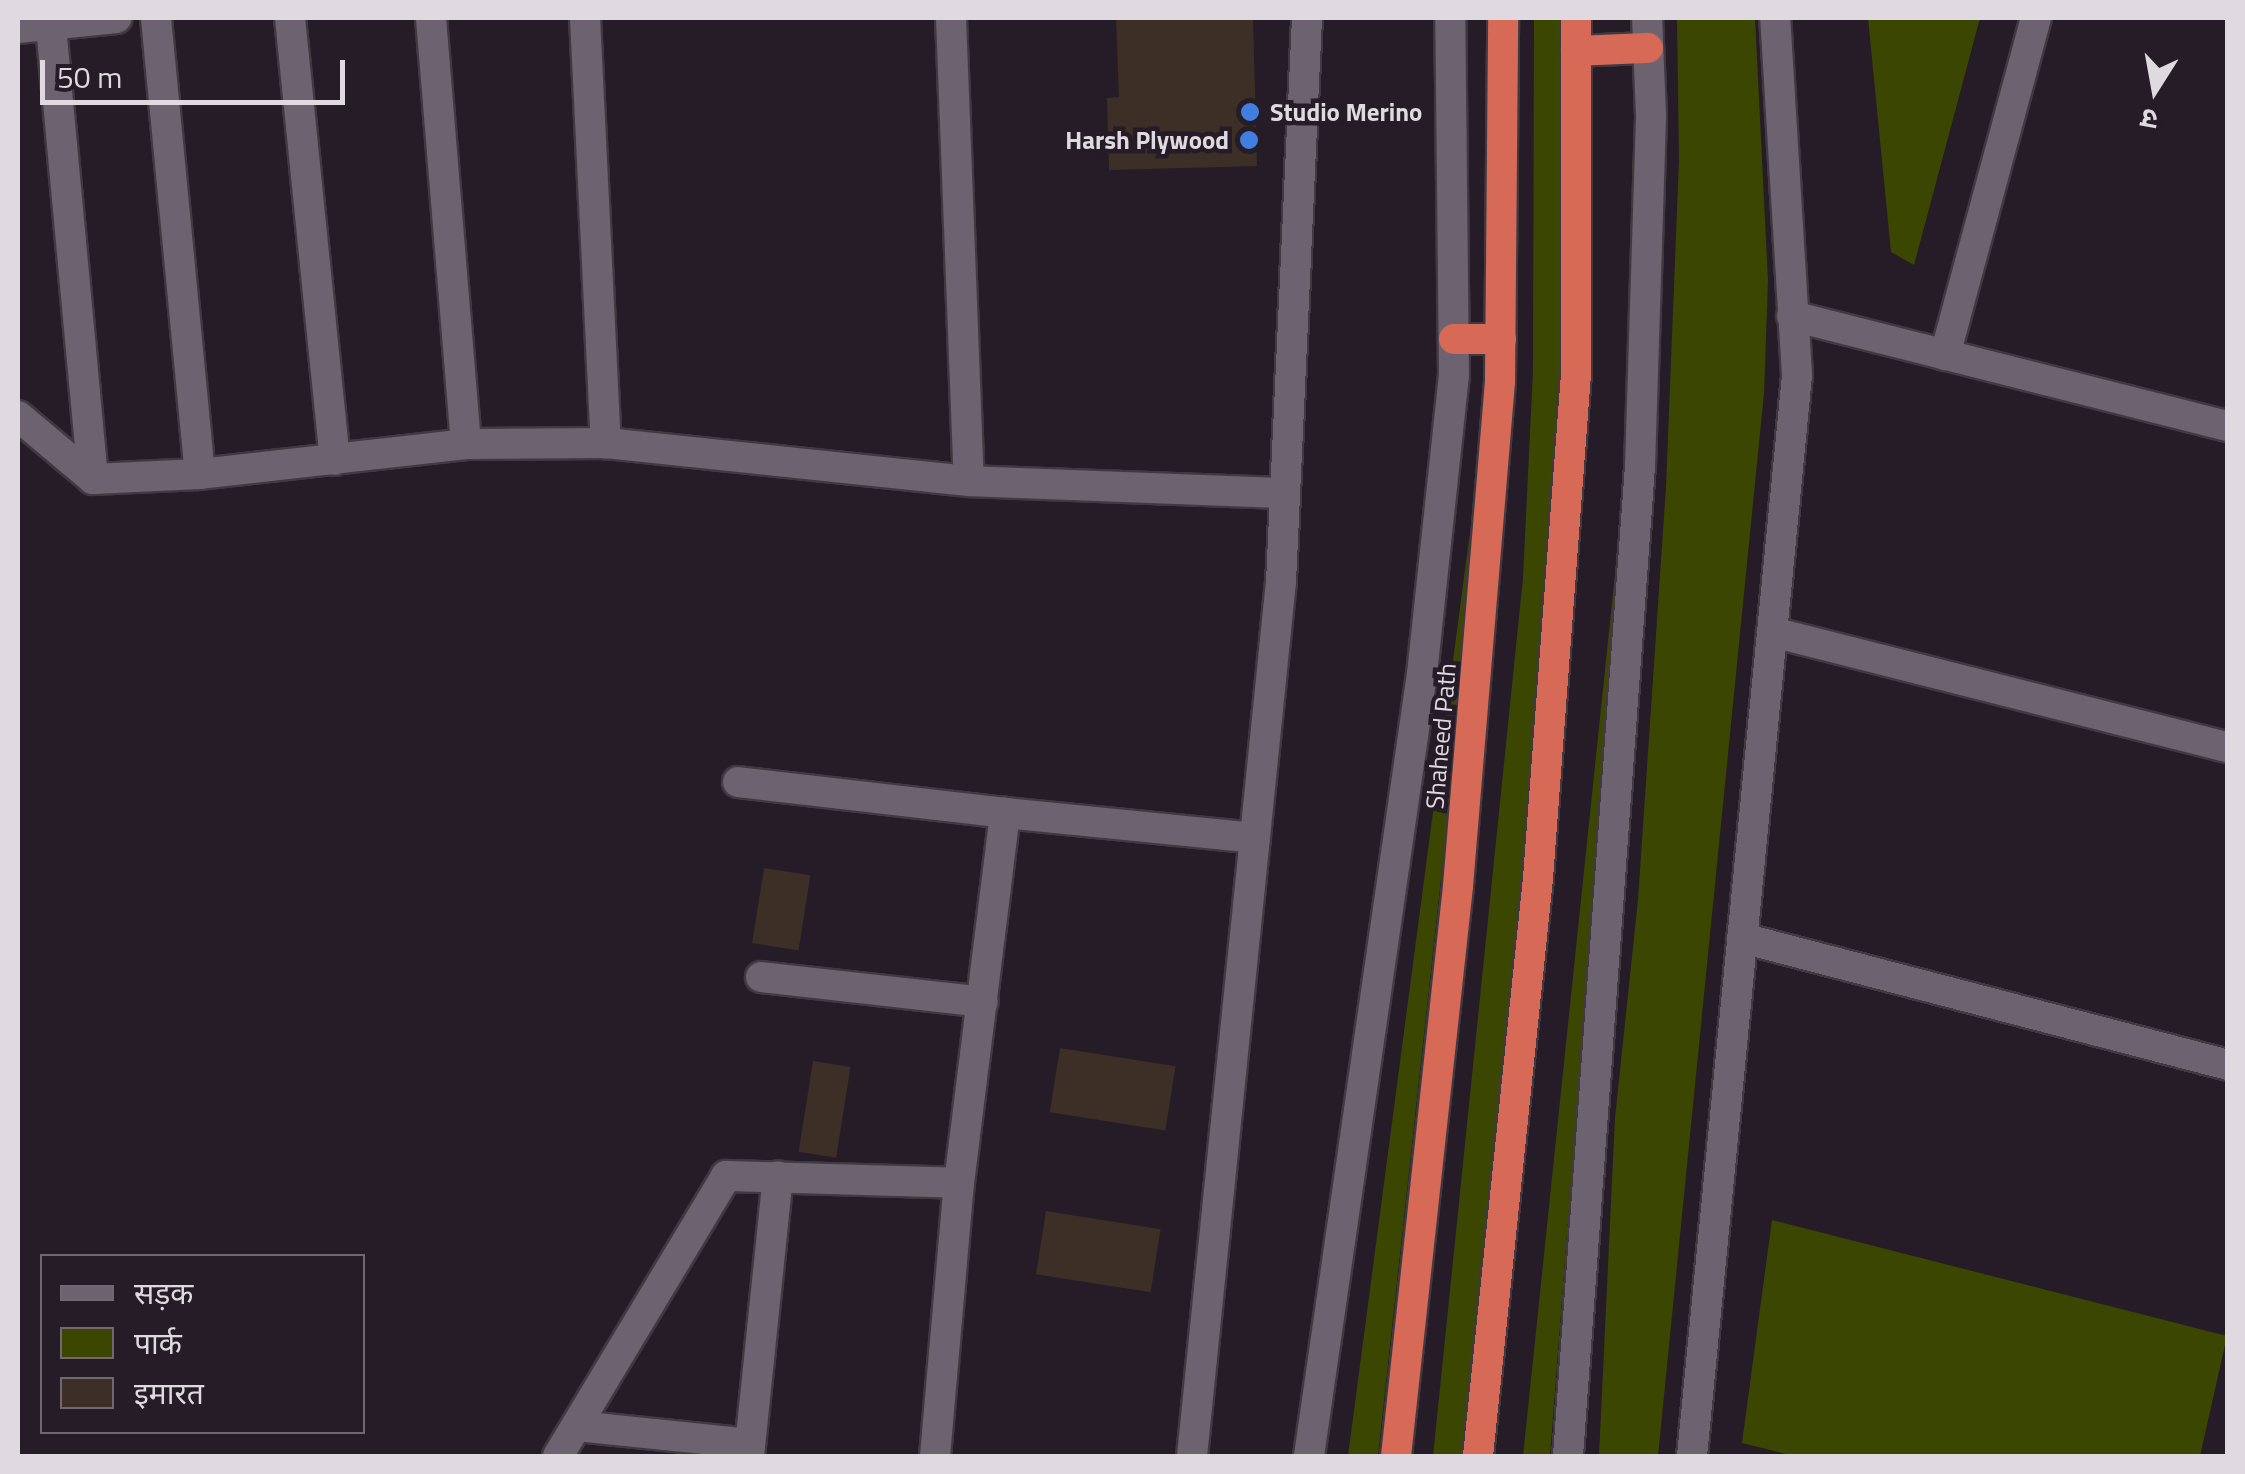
<!DOCTYPE html>
<meta charset="utf-8">
<style>
body{margin:0}
#map{position:relative;width:2245px;height:1474px;overflow:hidden;background:#251c27;font-family:"Titillium Web","Noto Sans Devanagari",sans-serif}
div>[style]{position:absolute}
[style*='--x']{left:calc(var(--x)*1px);top:calc(var(--y)*1px);width:calc(var(--w)*1px);rotate:calc(var(--a)*1deg)}
.green>*{inset:0;background:#3b4700}
.building>*{inset:0;background:#3c2f26;transform-origin:0 0}
.roads{filter:drop-shadow(2px 0 #403941) drop-shadow(-2px 0 #403941) drop-shadow(0 2px #403941) drop-shadow(0 -2px #403941)}
.street>*{height:30px;margin:-15px;padding:0 15px;transform-origin:15px;border-radius:15px;background:#6d626f}
.secondary>*{height:30px;margin:-15px;padding:0 15px;transform-origin:15px;border-radius:15px;background:#6d626f}
.highway>*{height:30px;margin:-15px;padding:0 15px;transform-origin:15px;border-radius:15px;background:#d76a56}
.dots>*{width:28px;height:28px;translate:-50% -50%;box-sizing:border-box;border:5px solid #251c27;border-radius:50%}
span{translate:-50% -50%;white-space:nowrap;text-align:center;line-height:1.15;-webkit-text-stroke:9px #251c27;paint-order:stroke}
.poi-label{font-size:25px;color:#dfd9e0;font-weight:700}
.left{translate:0 -50%;text-align:left}
.right{translate:-100% -50%;text-align:right}
.street-label{font-size:25px;color:#dfd9e0}
.frame{position:absolute;inset:0;border:20px solid #dfd9e0;pointer-events:none}
.legend{position:absolute;left:40px;top:1254px;width:325px;height:180px;box-sizing:border-box;background:#251c27;border:2px solid #6f6871;margin:0;padding:12px 18px;list-style:none;font-size:30px;color:#dfd9e0}
.legend li{display:flex;align-items:center;gap:20px;height:50px}
.legend b{width:50px;border:2px solid #6f6871}
.north{position:absolute;left:2105px;top:40px;width:100px;height:100px;-webkit-text-stroke:8px #251c27;paint-order:stroke;rotate:191deg;font-size:28px;font-weight:700;line-height:40px;text-align:center;color:#dfd9e0}
.north::after{content:'';display:block;margin:auto;width:35px;height:45px;background:#dfd9e0;clip-path:polygon(50% 0,100% 100%,50% 72%,0 100%)}
.scale{position:absolute;left:40px;top:60px;width:305px;height:45px;box-sizing:border-box;border:5px solid #dfd9e0;border-top:0;padding-left:12px;font-size:30px;line-height:35px;white-space:nowrap;color:#dfd9e0;-webkit-text-stroke:8px #251c27;paint-order:stroke}
</style>
<div id="map">
<div class="green">
<i style="clip-path:polygon(1534px 18px,1566px 18px,1561px 376px,1505px 1094px,1466px 1456px,1433px 1456px,1523px 578px,1533px 371px)"></i>
<i style="clip-path:polygon(1677px 18px,1755px 18px,1768px 281px,1764px 393px,1658px 1456px,1599px 1456px,1615px 1118px,1638px 900px,1666px 487px,1679px 160px)"></i>
<i style="clip-path:polygon(1868px 18px,1980px 18px,1914px 265px,1891px 252px)"></i>
<i style="clip-path:polygon(1625px 478px,1550px 1456px,1523px 1456px)"></i>
<i style="clip-path:polygon(1470px 532px,1457px 732px,1378px 1456px,1348px 1456px)"></i>
<i style="clip-path:polygon(1772px 1220px,2227px 1336px,2200px 1456px,1794px 1456px,1742px 1443px)"></i>
</div>
<div class="building">
<i style="clip-path:polygon(1116px 18px,1253px 18px,1257px 166px,1109px 170px,1107px 98px,1119px 97px)"></i>
<i style="left:764px;top:868px;width:47px;height:76px;rotate:9deg"></i>
<i style="left:1060px;top:1048px;width:117px;height:65px;rotate:9deg"></i>
<i style="left:813px;top:1061px;width:38px;height:92px;rotate:9deg"></i>
<i style="left:1046px;top:1211px;width:116px;height:64px;rotate:9deg"></i>
</div>
<div class="roads">
<div class="street">
<i style="--x:156;--y:18;--w:458;--a:84.5"></i>
<i style="--x:200;--y:474;--w:268;--a:-6.4"></i>
<i style="--x:466;--y:444;--w:427;--a:-94.7"></i>
<i style="--x:290;--y:18;--w:444;--a:84.2"></i>
<i style="--x:585;--y:18;--w:426;--a:87.2"></i>
<i style="--x:951;--y:18;--w:463;--a:87.8"></i>
<i style="--x:18;--y:28;--w:99;--a:-5.8"></i>
<i style="--x:1792;--y:316;--w:450;--a:14.2"></i>
<i style="--x:1945;--y:355;--w:349;--a:-74.9"></i>
<i style="--x:18;--y:416;--w:98;--a:40"></i>
<i style="--x:93;--y:479;--w:463;--a:-95.3"></i>
<i style="--x:466;--y:444;--w:140;--a:-0.4"></i>
<i style="--x:606;--y:443;--w:365;--a:6"></i>
<i style="--x:969;--y:481;--w:316;--a:2.2"></i>
<i style="--x:93;--y:479;--w:107;--a:-2.7"></i>
<i style="--x:1772;--y:632;--w:470;--a:14.2"></i>
<i style="--x:738;--y:782;--w:269;--a:6.6"></i>
<i style="--x:1742;--y:938;--w:502;--a:14.64"></i>
<i style="--x:761;--y:977;--w:223;--a:6.4"></i>
<i style="--x:577;--y:1426;--w:174;--a:5.9"></i>
<i style="--x:558;--y:1456;--w:327;--a:-59"></i>
<i style="--x:726;--y:1176;--w:233;--a:1.7"></i>
<i style="--x:749;--y:1456;--w:281;--a:-84.1"></i>
<i style="--x:935;--y:1456;--w:274;--a:-85"></i>
<i style="--x:959;--y:1183;--w:373;--a:-82.9"></i>
<i style="--x:1005;--y:813;--w:251;--a:5.7"></i>
</div>
<div class="secondary">
<i style="--x:1192;--y:1456;--w:879;--a:-84.19"></i>
<i style="--x:1281;--y:582;--w:565;--a:-87.36"></i>
<i style="--x:1309;--y:1456;--w:790;--a:-81.78"></i>
<i style="--x:1422;--y:674;--w:301;--a:-83.9"></i>
<i style="--x:1454;--y:375;--w:357;--a:-90.6"></i>
<i style="--x:1568;--y:1456;--w:992;--a:-85.84"></i>
<i style="--x:1640;--y:467;--w:351;--a:-88.2"></i>
<i style="--x:1651;--y:116;--w:98;--a:-92.3"></i>
<i style="--x:1692;--y:1456;--w:1086;--a:-84.45"></i>
<i style="--x:1797;--y:375;--w:358;--a:-93.5"></i>
</div>
<div class="highway">
<i style="--x:1576;--y:51;--w:72;--a:-2.4"></i>
<i style="--x:1454;--y:339;--w:47;--a:0"></i>
<i style="--x:1396;--y:1456;--w:573;--a:-83.79"></i>
<i style="--x:1458;--y:886;--w:506;--a:-85.24"></i>
<i style="--x:1500;--y:382;--w:364;--a:-89.5"></i>
<i style="--x:1478;--y:1456;--w:581;--a:-84.07"></i>
<i style="--x:1538;--y:878;--w:505;--a:-85.69"></i>
<i style="--x:1576;--y:374;--w:356;--a:-90"></i>
</div>
</div>
<div class="dots">
<i style="left:1250px;top:112px;background:#3f7fe0"></i>
<i style="left:1249px;top:140px;background:#3f7fe0"></i>
</div>
<div class="poi-label">
<span class="left" style="left:1270px;top:112px">Studio Merino</span>
<span class="right" style="left:1229px;top:140px">Harsh Plywood</span>
</div>
<div class="street-label">
<span style="left:1441px;top:736px;rotate:-85deg">Shaheed Path</span>
</div>
<div class="frame"></div>
<ul class="legend">
<li><b style="height:12px;background:#6d626f"></b>सड़क</li>
<li><b style="height:28px;background:#3b4700"></b>पार्क</li>
<li><b style="height:28px;background:#3c2f26"></b>इमारत</li>
</ul>
<div class="north">उ</div>
<div class="scale">50 m</div>
</div>
